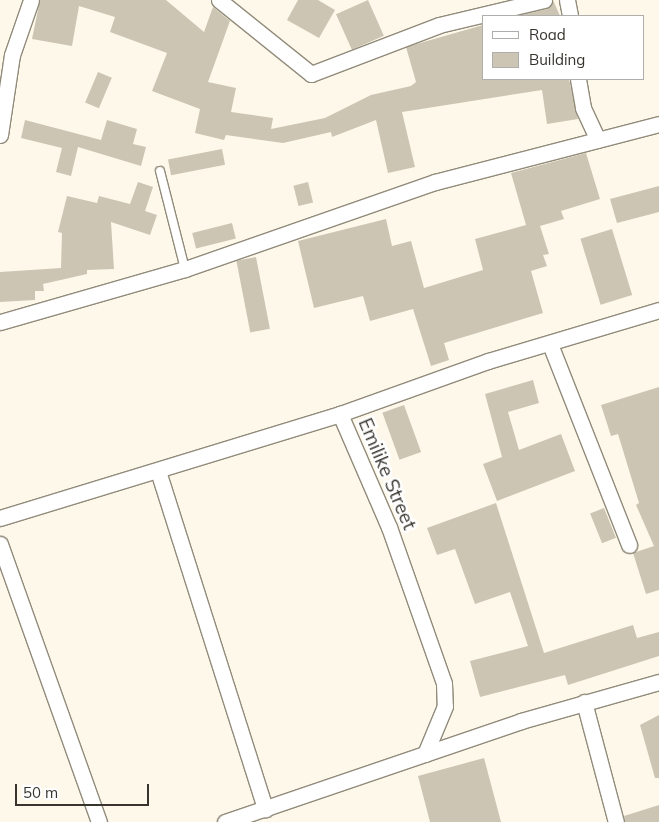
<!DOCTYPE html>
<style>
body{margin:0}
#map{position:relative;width:659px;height:822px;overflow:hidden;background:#fef8ea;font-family:Mulish,sans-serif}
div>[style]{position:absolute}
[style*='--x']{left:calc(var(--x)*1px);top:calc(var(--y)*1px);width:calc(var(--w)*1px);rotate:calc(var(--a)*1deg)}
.building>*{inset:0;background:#ccc5b4;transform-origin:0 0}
.roads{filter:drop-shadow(1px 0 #918b7b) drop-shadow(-1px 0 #918b7b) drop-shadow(0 1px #918b7b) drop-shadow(0 -1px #918b7b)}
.service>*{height:8px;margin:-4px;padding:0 4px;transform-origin:4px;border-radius:4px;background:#fff}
.minor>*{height:15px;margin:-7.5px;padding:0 7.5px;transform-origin:7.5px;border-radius:7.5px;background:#fff}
span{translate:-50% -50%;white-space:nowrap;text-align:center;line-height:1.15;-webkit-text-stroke:5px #fff;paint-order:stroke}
.street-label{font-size:19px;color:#37342d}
.legend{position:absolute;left:482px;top:15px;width:162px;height:65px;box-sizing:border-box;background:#fff;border:1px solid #afaeab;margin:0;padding:6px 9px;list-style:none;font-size:15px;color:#37342d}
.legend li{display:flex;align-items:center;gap:10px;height:25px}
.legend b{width:25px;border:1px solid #afaeab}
.scale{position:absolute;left:15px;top:784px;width:134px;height:22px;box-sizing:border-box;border:2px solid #37342d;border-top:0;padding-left:6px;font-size:15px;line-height:18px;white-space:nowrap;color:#37342d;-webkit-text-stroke:4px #fff;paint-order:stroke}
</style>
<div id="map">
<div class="building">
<i style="clip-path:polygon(40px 0,166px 0,204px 32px,213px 7px,230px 21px,208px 82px,236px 88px,231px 112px,273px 118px,271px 129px,325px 118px,371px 95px,411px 86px,416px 82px,406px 47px,483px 25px,483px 79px,569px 79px,578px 119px,547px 124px,542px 90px,402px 112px,415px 167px,388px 173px,376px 120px,332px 137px,331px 132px,283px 143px,226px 135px,224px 140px,195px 133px,200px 109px,152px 91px,167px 53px,110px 32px,115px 17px,79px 6px,72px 46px,32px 39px)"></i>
<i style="clip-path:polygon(298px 0,318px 0,335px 10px,319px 38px,287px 20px)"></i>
<i style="left:368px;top:0;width:39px;height:35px;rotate:66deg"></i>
<i style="clip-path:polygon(553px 0,560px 16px,516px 16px,547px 9px)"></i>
<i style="left:98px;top:72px;width:15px;height:33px;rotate:23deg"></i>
<i style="clip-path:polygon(25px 120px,101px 140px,107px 120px,137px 129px,133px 144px,146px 147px,141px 166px,78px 147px,71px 176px,56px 172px,62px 148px,21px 138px)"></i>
<i style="left:222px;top:149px;width:16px;height:55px;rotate:79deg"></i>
<i style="clip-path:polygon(586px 153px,600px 199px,561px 211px,564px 219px,540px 226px,549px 254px,543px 255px,547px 266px,531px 271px,543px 313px,444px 343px,449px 360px,431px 366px,413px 309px,370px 321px,363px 296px,314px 308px,298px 241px,386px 219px,392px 246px,411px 241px,424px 288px,483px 270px,475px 239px,526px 225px,511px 173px)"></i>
<i style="clip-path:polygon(138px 182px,153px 187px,145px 211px,157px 215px,150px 235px,111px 222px,114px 269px,87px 270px,87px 274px,43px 284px,44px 291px,35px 291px,35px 300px,0 302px,0 272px,61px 268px,62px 233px,58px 232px,67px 196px,97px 203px,99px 196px,130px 204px)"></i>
<i style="left:308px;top:182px;width:21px;height:15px;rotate:76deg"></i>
<i style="clip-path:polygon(659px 186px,659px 212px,617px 223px,610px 199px)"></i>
<i style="left:232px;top:223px;width:16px;height:41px;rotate:76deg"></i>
<i style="left:612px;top:229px;width:69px;height:33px;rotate:73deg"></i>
<i style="left:256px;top:257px;width:73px;height:20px;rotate:79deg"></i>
<i style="clip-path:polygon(533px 380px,539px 403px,508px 412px,519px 450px,561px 434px,575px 471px,497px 501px,483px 464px,502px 457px,485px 394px)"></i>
<i style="clip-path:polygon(659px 387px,659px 590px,646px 594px,633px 553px,654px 546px,636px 505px,639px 503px,618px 434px,611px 436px,601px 405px)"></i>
<i style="left:404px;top:405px;width:50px;height:23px;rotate:70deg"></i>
<i style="clip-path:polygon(496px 503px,544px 653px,633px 625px,637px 638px,659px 632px,659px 656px,568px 685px,565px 675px,480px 697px,470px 661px,528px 646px,510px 592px,475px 604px,455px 549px,437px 555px,427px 528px)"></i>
<i style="left:604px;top:508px;width:32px;height:15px;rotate:68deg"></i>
<i style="clip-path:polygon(659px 715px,659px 778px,655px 778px,640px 725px)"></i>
<i style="clip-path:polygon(484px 758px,501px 822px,430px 822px,418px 776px)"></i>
<i style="clip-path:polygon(659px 805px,659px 822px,625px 822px,624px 816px)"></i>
</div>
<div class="roads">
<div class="service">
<i style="--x:160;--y:171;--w:101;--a:75.7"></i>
</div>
<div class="minor">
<i style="--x:219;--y:0;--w:118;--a:38.8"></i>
<i style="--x:311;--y:74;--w:137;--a:-20.9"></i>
<i style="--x:439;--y:25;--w:108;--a:-13.4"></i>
<i style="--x:567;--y:0;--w:16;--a:79"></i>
<i style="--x:578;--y:79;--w:29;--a:80"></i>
<i style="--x:583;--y:108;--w:35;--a:65"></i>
<i style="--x:0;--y:135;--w:81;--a:-81.5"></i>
<i style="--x:12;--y:55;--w:58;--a:-70.9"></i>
<i style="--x:0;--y:322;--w:192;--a:-16"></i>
<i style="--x:185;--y:269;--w:265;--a:-19.2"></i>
<i style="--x:435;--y:182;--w:231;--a:-14.5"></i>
<i style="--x:550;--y:344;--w:216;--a:68.5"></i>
<i style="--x:340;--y:414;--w:123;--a:66.6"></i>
<i style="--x:389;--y:527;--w:165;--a:70.6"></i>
<i style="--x:444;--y:683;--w:23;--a:88"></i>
<i style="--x:445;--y:706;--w:52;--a:112.6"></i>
<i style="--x:158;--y:471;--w:355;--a:72.4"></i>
<i style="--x:0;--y:518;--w:356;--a:-17"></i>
<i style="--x:340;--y:414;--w:157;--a:-19.7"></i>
<i style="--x:488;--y:361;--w:178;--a:-16.6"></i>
<i style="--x:0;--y:544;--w:295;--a:70.4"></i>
<i style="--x:584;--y:702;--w:124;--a:75.1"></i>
<i style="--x:225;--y:822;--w:313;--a:-18.8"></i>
<i style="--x:521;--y:721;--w:143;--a:-15.8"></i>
</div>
</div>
<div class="street-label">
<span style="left:387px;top:474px;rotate:67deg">Emilike Street</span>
</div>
<ul class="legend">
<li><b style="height:6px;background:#fff"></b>Road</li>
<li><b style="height:14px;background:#ccc5b4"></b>Building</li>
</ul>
<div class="scale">50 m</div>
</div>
